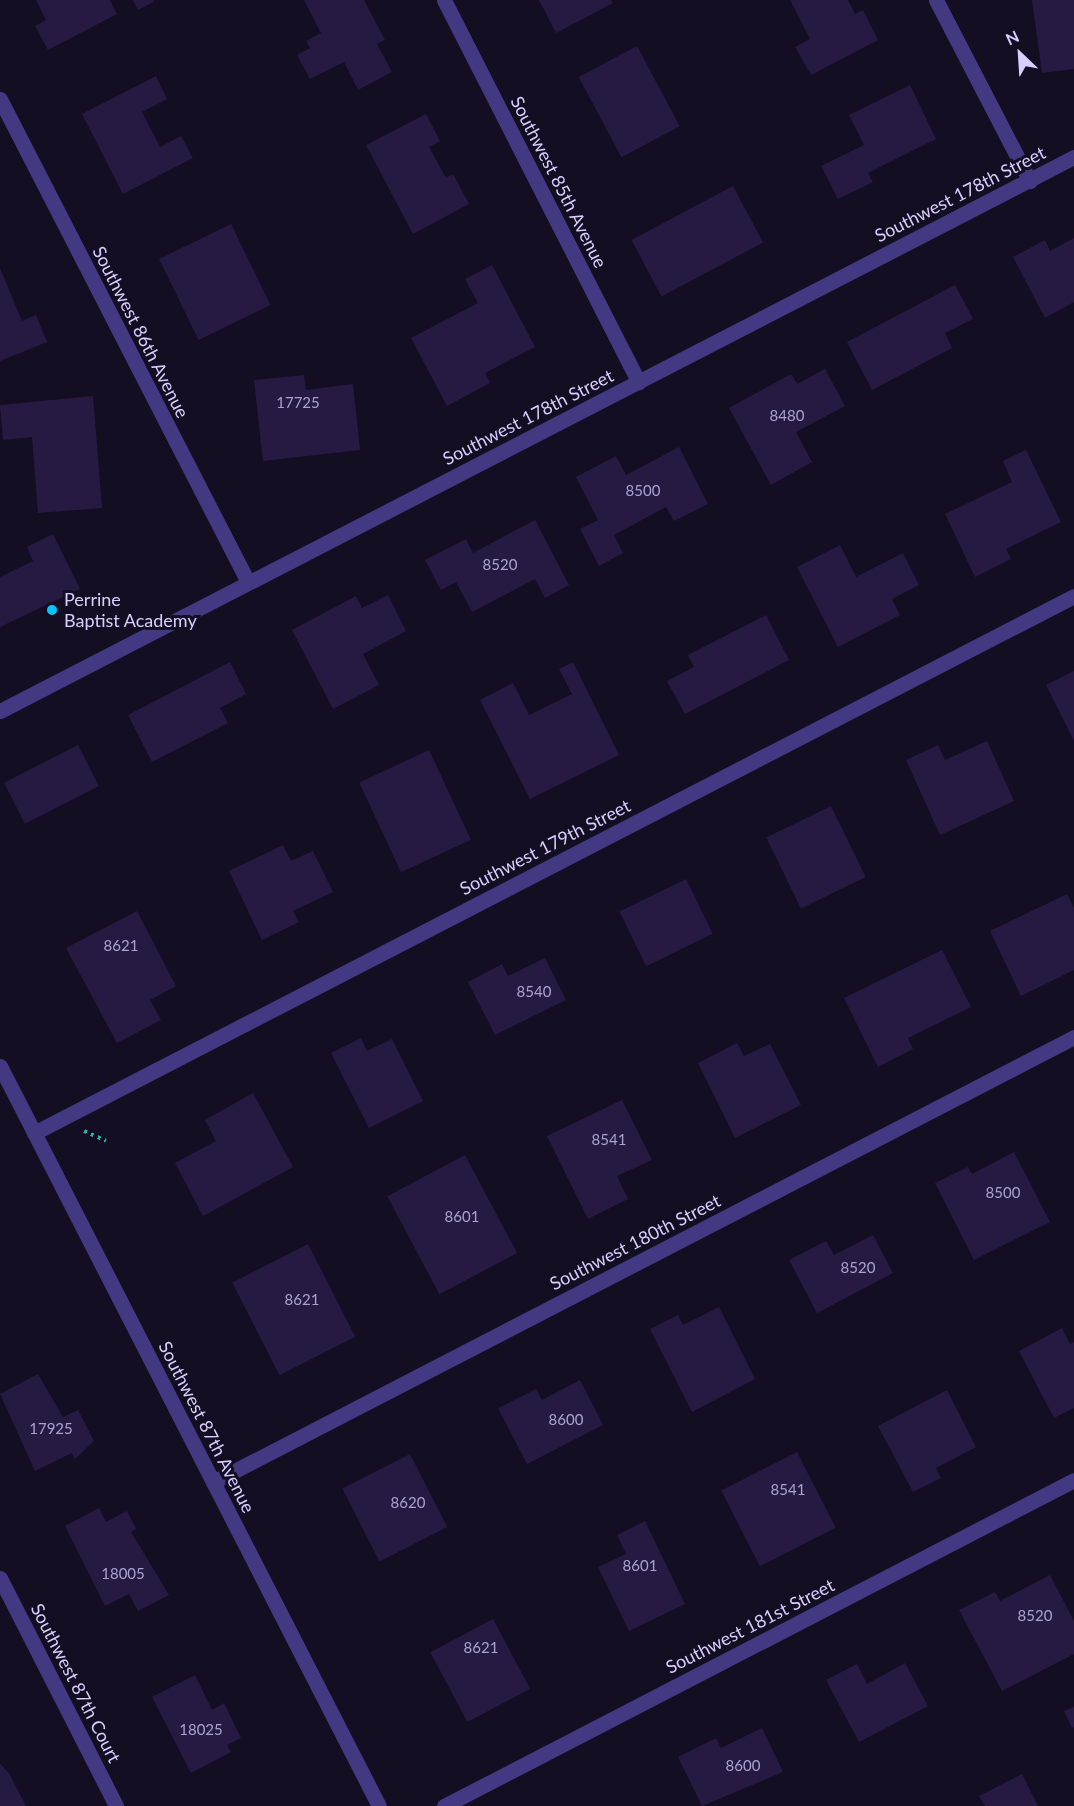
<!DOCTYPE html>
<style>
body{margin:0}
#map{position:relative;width:1074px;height:1806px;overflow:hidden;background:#130e22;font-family:Lato,sans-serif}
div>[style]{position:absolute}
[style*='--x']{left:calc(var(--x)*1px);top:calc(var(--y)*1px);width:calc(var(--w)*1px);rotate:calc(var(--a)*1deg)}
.building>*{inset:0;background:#261a43;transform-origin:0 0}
.path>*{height:4px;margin-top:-2px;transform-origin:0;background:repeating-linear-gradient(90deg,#2eafb4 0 3px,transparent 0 7.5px)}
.minor>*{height:15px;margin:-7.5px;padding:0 7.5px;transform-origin:7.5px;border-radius:7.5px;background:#433882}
.dots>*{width:16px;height:16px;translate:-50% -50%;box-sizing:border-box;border:3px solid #130e22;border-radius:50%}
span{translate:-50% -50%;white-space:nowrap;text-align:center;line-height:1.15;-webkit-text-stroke:6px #130e22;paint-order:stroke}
.number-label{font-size:15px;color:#aca2d0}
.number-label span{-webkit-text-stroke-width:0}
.street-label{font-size:18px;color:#d9cfff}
.poi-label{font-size:18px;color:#d9cfff}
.left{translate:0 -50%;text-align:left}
.north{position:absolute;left:990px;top:24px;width:60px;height:60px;-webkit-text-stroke:4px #130e22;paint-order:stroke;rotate:335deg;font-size:16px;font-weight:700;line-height:24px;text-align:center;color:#d9cfff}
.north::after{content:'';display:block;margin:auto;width:21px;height:27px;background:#d9cfff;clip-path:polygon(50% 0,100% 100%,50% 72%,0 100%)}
</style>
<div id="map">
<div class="building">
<i style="clip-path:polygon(36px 0,110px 0,117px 14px,48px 50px,35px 26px,46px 20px)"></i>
<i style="clip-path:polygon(133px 0,153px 0,154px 2px,138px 10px)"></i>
<i style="clip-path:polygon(304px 0,364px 0,385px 40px,377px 44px,392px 72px,358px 90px,344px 62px,310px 79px,297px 55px,310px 48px,306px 41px,321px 33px)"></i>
<i style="clip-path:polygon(539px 0,611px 0,613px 3px,556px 33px)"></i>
<i style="clip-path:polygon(790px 0,848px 0,855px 14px,863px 10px,878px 40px,811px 75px,795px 47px,810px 39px)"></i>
<i style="clip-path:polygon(1032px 0,1074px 0,1074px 69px,1042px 73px)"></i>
<i style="left:637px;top:46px;width:91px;height:66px;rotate:62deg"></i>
<i style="clip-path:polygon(156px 76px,167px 99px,142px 112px,160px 147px,181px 136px,193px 158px,123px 194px,82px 114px)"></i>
<i style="clip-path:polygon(910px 85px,936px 139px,868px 173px,873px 182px,838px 199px,821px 166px,864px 145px,849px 115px)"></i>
<i style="clip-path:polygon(426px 114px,440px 141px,429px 147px,446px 178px,453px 174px,469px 204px,413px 234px,366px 145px)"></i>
<i style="left:733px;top:186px;width:64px;height:115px;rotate:62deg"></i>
<i style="left:231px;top:224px;width:90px;height:80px;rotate:64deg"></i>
<i style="clip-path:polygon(1074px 238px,1074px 302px,1045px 318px,1013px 257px,1045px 240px,1050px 251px)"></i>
<i style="clip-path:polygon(492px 265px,535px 347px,485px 373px,490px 383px,447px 406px,411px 338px,478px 303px,465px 279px)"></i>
<i style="clip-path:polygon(0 268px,22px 321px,36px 315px,47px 342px,0 361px)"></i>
<i style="clip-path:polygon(955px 285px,973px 319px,945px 333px,952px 348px,872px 390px,847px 342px)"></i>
<i style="clip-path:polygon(825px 369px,845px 406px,796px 432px,812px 462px,771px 485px,729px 408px,791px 374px,797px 384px)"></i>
<i style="clip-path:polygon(304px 375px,306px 390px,353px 384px,360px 450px,263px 461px,254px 380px)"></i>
<i style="clip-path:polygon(93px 396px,102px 508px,38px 513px,32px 437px,3px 440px,0 405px)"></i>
<i style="clip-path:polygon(679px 447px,708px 504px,674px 521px,666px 507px,614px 535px,623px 553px,599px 566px,580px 529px,598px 520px,576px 477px,616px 456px,626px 475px)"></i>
<i style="clip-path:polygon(1026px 450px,1061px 522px,1006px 549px,1011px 559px,975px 577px,945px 514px,1012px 482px,1003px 461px)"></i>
<i style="clip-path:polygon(535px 520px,569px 585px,545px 598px,535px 579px,472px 612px,456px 582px,441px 590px,425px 560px,466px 539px,473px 553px)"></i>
<i style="clip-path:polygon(53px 534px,80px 589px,0 627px,0 577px,33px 561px,27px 547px)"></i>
<i style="clip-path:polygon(840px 545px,856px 577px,903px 553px,919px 585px,892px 599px,900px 615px,838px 647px,797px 567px)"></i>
<i style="clip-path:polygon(388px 595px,406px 631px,363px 654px,379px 685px,333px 709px,292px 630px,356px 596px,362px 608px)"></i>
<i style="clip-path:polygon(766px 615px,789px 660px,685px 714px,667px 681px,694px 667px,688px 655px)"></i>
<i style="clip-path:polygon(230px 662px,246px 694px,220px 708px,228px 723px,152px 762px,128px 715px)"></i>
<i style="clip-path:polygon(573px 662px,619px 755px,530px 799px,480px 700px,513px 683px,529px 715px,572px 694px,559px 669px)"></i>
<i style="clip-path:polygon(1074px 671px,1074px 741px,1046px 685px)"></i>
<i style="clip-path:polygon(987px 741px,1014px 801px,940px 835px,906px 760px,938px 745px,945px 760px)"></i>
<i style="left:78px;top:745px;width:46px;height:83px;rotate:63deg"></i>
<i style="left:429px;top:750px;width:99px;height:77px;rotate:65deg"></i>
<i style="left:831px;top:806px;width:79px;height:72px;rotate:64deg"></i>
<i style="clip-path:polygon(283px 845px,291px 861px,313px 851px,333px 892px,293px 911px,299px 922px,262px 940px,229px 871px)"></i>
<i style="left:686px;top:879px;width:61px;height:74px;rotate:64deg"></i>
<i style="clip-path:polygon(1067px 894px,1074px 908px,1074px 970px,1021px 996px,990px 931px)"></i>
<i style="clip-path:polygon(137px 911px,176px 986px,150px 1000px,161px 1020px,117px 1043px,66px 948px)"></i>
<i style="clip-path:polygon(942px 950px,971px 1007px,908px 1038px,913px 1049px,878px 1067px,844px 998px)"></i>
<i style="clip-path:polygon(545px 958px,566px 1000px,495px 1035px,468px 982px,502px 964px,508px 976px)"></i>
<i style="clip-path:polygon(361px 1038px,367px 1051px,392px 1039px,423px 1101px,369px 1128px,331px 1053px)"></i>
<i style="clip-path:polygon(737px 1043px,744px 1056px,770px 1044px,801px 1105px,735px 1138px,698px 1063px)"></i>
<i style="clip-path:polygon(253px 1093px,293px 1167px,203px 1216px,175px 1163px,216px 1141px,205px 1120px)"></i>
<i style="clip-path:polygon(622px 1100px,652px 1160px,617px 1176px,628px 1199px,588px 1219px,547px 1136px)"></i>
<i style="clip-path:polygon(1014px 1152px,1050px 1222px,974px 1260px,935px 1183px,968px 1167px,972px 1174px)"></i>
<i style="left:465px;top:1155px;width:111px;height:88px;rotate:62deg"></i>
<i style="clip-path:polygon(873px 1235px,893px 1273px,817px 1313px,789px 1260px,826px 1241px,834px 1255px)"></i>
<i style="left:308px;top:1244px;width:104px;height:85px;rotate:63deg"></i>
<i style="clip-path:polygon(719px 1307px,755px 1379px,692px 1412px,650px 1329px,678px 1315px,683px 1325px)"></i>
<i style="clip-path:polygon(1062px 1328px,1070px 1344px,1074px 1342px,1074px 1408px,1054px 1418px,1019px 1351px)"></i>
<i style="clip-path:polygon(38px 1374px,63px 1417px,78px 1410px,94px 1441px,75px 1459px,72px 1453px,35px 1471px,0 1394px)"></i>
<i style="clip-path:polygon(580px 1380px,603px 1425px,527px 1464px,498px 1408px,536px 1389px,542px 1400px)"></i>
<i style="clip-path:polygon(947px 1390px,976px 1447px,936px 1468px,941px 1478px,913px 1492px,878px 1426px)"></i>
<i style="left:797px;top:1452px;width:85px;height:85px;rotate:63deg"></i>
<i style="left:410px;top:1454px;width:82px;height:76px;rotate:63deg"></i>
<i style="clip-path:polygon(99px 1508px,106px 1522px,127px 1511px,136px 1529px,131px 1532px,169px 1595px,138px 1611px,129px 1594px,105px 1606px,65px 1526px)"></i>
<i style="clip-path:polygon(645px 1521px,685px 1604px,629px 1631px,598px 1567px,626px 1554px,617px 1535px)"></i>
<i style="clip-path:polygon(1050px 1575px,1074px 1621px,1074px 1654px,1002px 1691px,959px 1610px,995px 1592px,1000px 1601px)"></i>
<i style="left:493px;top:1619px;width:79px;height:71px;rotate:62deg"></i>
<i style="clip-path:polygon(905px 1663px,928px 1706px,859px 1742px,826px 1680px,857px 1664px,867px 1684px)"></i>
<i style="clip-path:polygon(195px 1675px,212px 1710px,224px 1703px,241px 1738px,227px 1745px,231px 1752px,191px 1773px,152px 1697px)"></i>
<i style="clip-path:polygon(1074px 1707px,1074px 1727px,1072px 1728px,1064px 1711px)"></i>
<i style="clip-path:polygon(762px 1728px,783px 1772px,702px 1806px,678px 1757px,716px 1738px,721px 1748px)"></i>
<i style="clip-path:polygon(0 1764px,9px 1773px,26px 1806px,0 1806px)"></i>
<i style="clip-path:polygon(1022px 1774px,1038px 1806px,985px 1806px,979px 1796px)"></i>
</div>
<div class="path">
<i style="--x:84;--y:1131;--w:24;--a:24"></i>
</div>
<div class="minor">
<i style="--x:444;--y:0;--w:429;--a:63"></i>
<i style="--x:936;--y:0;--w:204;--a:62.6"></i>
<i style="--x:0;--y:99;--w:543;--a:62.82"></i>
<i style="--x:0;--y:711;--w:1208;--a:-27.29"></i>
<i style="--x:0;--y:1066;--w:831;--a:62.88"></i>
<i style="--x:34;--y:1133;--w:1170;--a:-27.31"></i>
<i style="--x:213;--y:1482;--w:969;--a:-27.33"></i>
<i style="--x:0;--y:1578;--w:256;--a:63"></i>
<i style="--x:444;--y:1806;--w:709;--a:-27.36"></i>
</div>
<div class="dots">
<i style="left:52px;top:610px;background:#00c7fa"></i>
</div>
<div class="number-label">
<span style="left:298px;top:403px">17725</span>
<span style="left:787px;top:416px">8480</span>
<span style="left:643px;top:491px">8500</span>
<span style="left:500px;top:565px">8520</span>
<span style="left:121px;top:946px">8621</span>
<span style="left:534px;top:992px">8540</span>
<span style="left:609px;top:1140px">8541</span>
<span style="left:1003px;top:1193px">8500</span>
<span style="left:462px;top:1217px">8601</span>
<span style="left:858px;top:1268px">8520</span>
<span style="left:302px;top:1300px">8621</span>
<span style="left:566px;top:1420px">8600</span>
<span style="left:51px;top:1429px">17925</span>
<span style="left:788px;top:1490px">8541</span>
<span style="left:408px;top:1503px">8620</span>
<span style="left:640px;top:1566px">8601</span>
<span style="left:123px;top:1574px">18005</span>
<span style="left:1035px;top:1616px">8520</span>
<span style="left:481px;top:1648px">8621</span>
<span style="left:201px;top:1730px">18025</span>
<span style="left:743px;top:1766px">8600</span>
</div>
<div class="street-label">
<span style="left:559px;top:182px;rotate:63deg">Southwest 85th Avenue</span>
<span style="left:960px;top:194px;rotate:-27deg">Southwest 178th Street</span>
<span style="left:141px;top:332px;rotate:63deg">Southwest 86th Avenue</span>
<span style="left:528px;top:417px;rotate:-27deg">Southwest 178th Street</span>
<span style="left:545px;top:847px;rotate:-27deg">Southwest 179th Street</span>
<span style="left:635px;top:1242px;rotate:-27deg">Southwest 180th Street</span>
<span style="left:207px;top:1427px;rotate:63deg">Southwest 87th Avenue</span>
<span style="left:750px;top:1626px;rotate:-27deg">Southwest 181st Street</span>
<span style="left:76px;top:1683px;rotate:63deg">Southwest 87th Court</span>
</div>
<div class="poi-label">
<span class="left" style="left:64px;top:610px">Perrine<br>Baptist Academy</span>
</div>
<div class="north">N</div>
</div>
